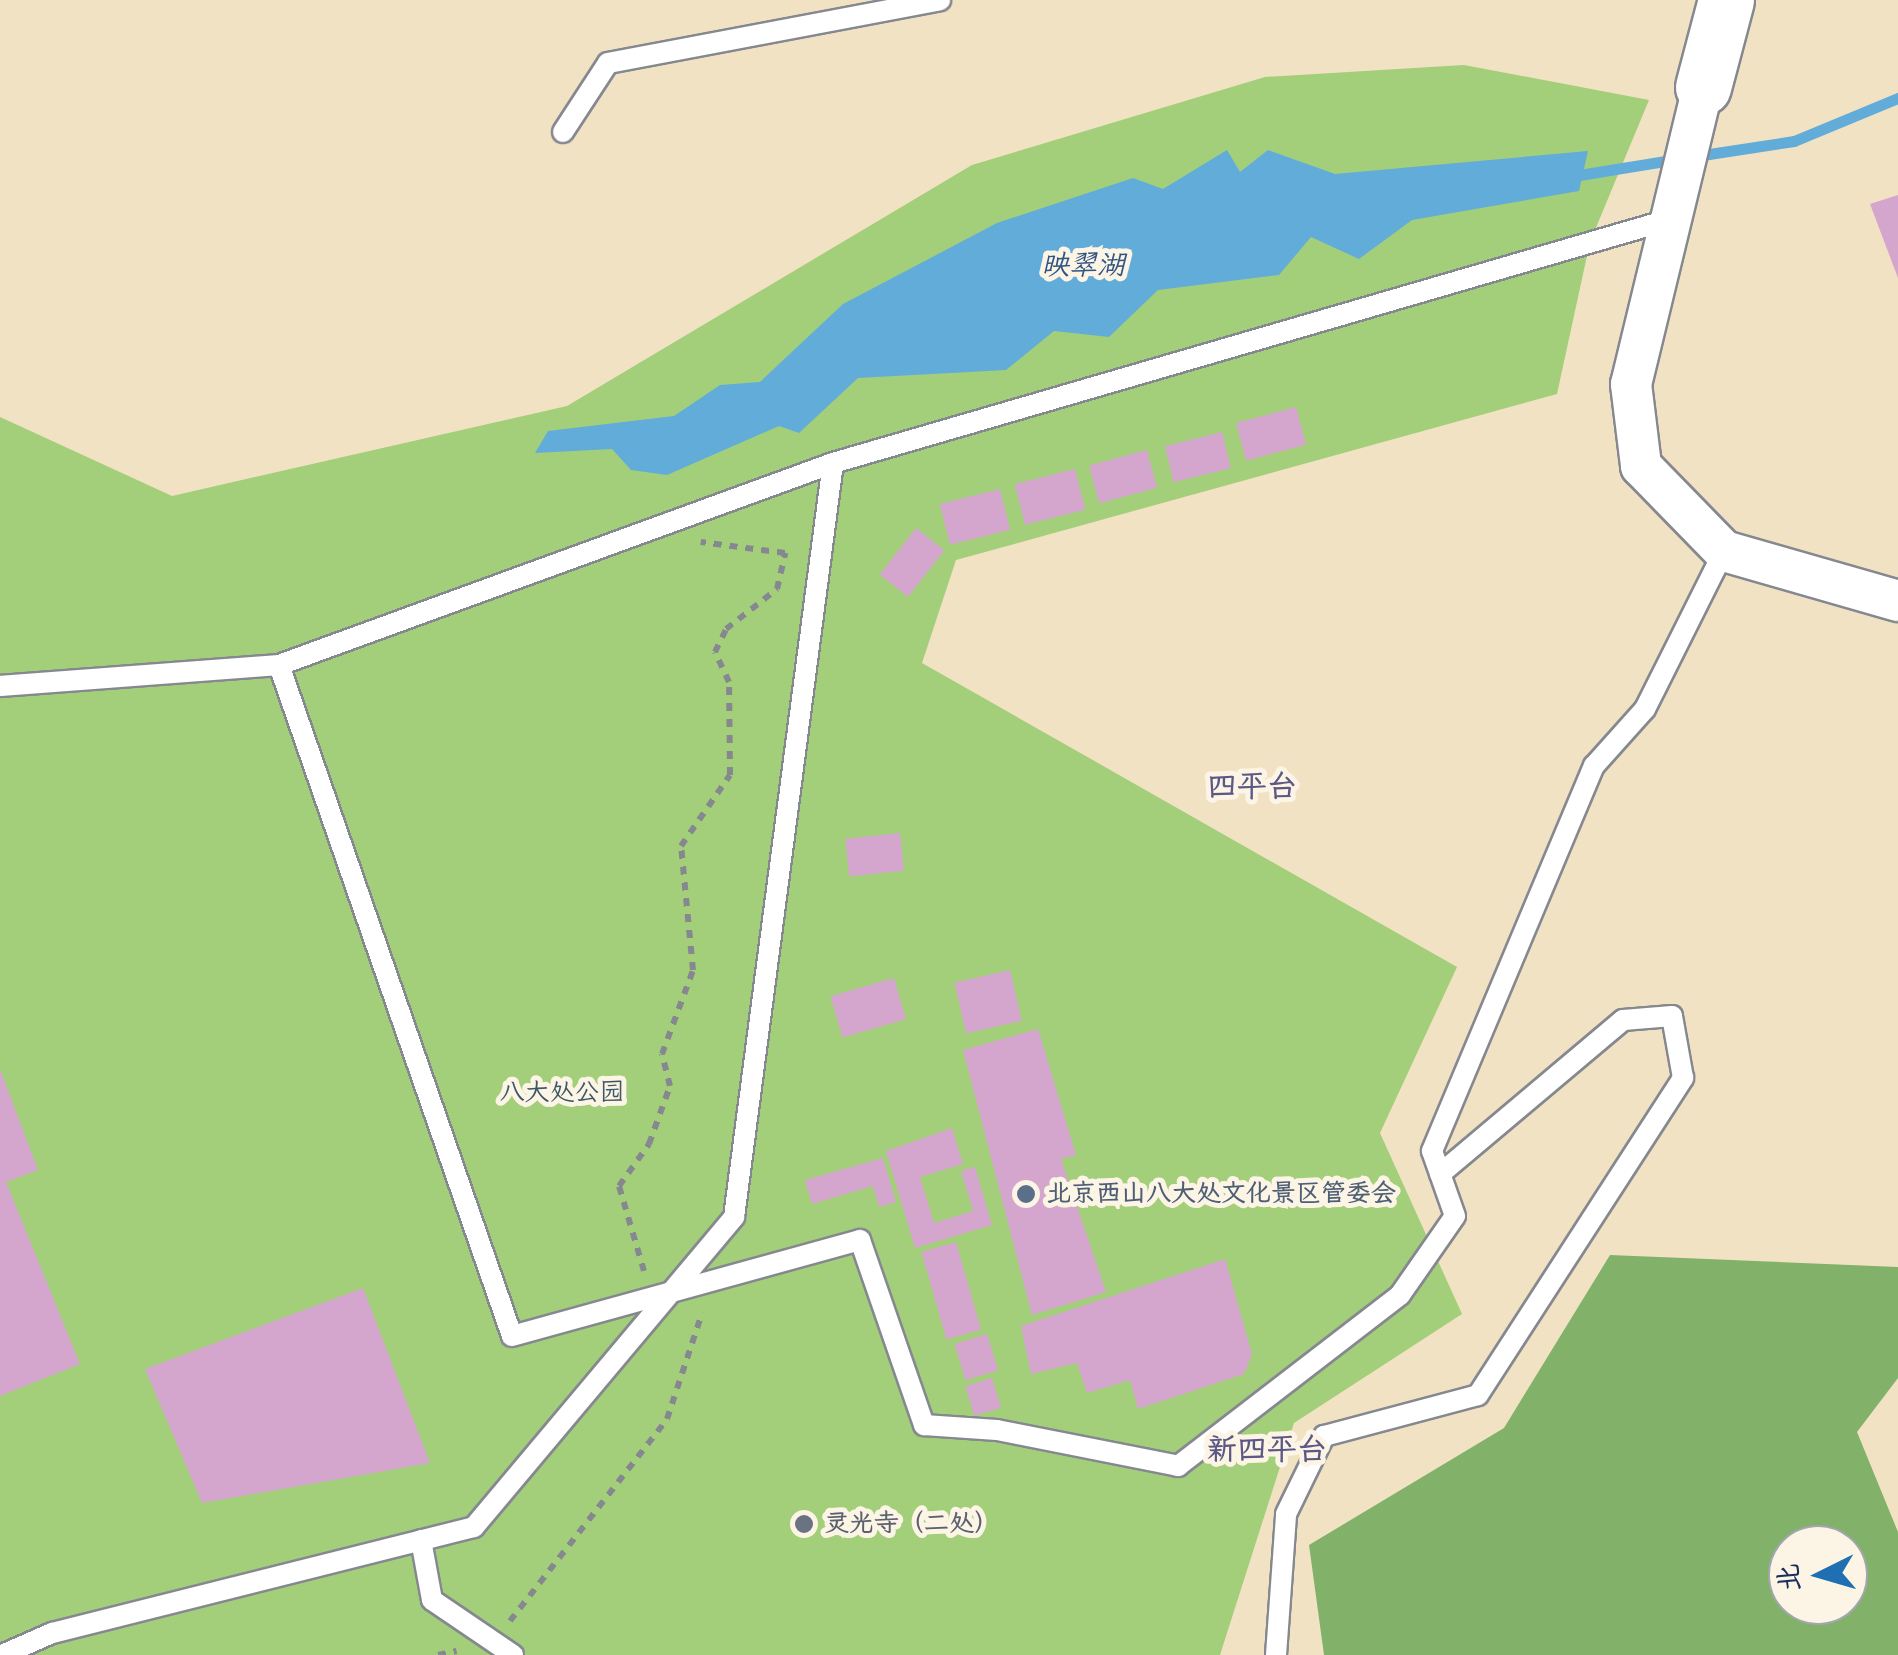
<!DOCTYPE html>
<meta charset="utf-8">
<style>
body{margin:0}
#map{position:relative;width:1898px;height:1655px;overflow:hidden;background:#f1e2c3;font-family:Pangolin,"LXGW WenKai TC",sans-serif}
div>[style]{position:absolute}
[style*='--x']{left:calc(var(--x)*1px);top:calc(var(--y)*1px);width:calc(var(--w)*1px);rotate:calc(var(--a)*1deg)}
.green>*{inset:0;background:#a3ce7a}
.forest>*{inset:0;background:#82b16a}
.water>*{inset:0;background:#62acda}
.stream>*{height:11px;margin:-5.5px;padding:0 5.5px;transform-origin:5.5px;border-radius:5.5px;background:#62acda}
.building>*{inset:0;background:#d4a5cd;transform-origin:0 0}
.path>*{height:6px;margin-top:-3px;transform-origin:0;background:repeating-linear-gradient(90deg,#868890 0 8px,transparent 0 16px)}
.roads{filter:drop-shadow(2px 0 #868890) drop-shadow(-2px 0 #868890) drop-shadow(0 2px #868890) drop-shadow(0 -2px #868890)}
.lane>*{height:20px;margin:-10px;padding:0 10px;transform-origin:10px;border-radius:10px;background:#fff}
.street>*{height:40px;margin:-20px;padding:0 20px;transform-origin:20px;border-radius:20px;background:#fff}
.secondary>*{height:55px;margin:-27.5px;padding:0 27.5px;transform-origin:27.5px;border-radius:27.5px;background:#fff}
.dots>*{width:28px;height:28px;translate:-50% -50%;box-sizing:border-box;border:5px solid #fcf5e5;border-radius:50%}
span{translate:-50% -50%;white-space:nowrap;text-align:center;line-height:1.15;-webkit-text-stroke:10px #fcf5e5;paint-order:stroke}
.park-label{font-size:25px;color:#3d5765}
.service-label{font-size:25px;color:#4e5e75;font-weight:700}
.left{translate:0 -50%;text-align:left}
.worship-label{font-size:25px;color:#5b616d;font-weight:700}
.water-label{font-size:28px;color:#305483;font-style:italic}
.quarter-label{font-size:30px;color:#5c5885;font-weight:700}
.north{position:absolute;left:1768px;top:1525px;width:100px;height:100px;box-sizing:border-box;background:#fcf5e5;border:2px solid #a2a6af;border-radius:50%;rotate:265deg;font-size:28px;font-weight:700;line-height:40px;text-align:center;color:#1b2f5e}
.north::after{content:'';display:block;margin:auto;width:35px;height:45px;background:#1f6fb2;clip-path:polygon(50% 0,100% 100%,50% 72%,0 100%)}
</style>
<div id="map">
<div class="green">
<i style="clip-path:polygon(1464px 65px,1649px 100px,1590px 242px,1557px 394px,956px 560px,922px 663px,1457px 967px,1380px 1133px,1462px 1314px,1294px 1423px,1220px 1655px,0 1655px,0 417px,172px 496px,567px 406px,972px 165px,1265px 77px)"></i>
</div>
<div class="forest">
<i style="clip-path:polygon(evenodd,1610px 1255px,1898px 1267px,1898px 1378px,1857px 1432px,1898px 1532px,1898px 1655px,1324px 1655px,1309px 1545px,1504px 1428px,1610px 1255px,1788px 1545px,1848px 1545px,1848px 1605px,1788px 1605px,1788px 1545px)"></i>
</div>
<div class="water">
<i style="clip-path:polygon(1227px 150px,1240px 172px,1268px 150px,1335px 174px,1588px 151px,1579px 191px,1412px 220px,1359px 259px,1311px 237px,1279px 275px,1158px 290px,1109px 337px,1054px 331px,1006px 370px,858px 378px,799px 433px,779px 426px,667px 475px,631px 470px,612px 449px,535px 453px,548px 431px,674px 416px,720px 385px,760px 382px,843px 304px,997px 223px,1133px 178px,1163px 189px)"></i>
</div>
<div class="stream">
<i style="--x:1696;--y:156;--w:99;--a:-8.7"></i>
<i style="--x:1794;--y:141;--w:113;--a:-22.5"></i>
<i style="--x:1567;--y:177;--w:111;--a:-9.3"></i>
</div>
<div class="building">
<i style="clip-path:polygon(1898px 195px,1898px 278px,1870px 204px)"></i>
<i style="left:1296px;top:407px;width:39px;height:62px;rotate:75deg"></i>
<i style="left:1222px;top:432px;width:37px;height:59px;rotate:76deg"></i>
<i style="left:1147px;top:450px;width:39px;height:60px;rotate:75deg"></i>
<i style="left:1075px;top:469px;width:42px;height:62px;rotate:76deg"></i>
<i style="left:1000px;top:489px;width:42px;height:62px;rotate:76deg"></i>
<i style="left:916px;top:528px;width:36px;height:59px;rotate:38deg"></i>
<i style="left:900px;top:833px;width:38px;height:55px;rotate:84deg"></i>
<i style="left:1010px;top:970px;width:52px;height:57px;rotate:77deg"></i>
<i style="left:894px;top:978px;width:43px;height:66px;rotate:74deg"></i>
<i style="clip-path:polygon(1038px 1029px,1076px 1155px,1061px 1159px,1106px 1292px,1032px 1315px,963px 1050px)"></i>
<i style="clip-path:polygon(0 1069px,38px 1170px,6px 1182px,80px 1364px,0 1396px)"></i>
<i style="clip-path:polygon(952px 1128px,963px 1164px,920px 1177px,934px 1223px,973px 1211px,961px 1171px,975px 1167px,992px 1225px,915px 1248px,886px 1151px)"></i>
<i style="clip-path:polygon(883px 1158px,896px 1202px,879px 1207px,873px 1186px,812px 1204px,805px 1180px)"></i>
<i style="left:956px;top:1242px;width:91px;height:36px;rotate:74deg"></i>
<i style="clip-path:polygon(1225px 1259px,1252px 1354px,1244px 1374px,1138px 1409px,1130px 1380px,1087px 1393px,1077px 1363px,1031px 1374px,1021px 1326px)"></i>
<i style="clip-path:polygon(363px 1288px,430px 1463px,202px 1503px,145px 1369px)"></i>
<i style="left:987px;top:1334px;width:38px;height:34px;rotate:73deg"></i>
<i style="left:992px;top:1378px;width:31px;height:28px;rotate:73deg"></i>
</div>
<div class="path">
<i style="--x:644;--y:1271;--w:89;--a:-106.4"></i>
<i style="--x:619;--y:1186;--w:52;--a:-54.5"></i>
<i style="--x:649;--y:1144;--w:62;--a:-70.1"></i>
<i style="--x:670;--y:1086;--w:33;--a:-104"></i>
<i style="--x:662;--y:1054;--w:90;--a:-69.7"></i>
<i style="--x:693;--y:970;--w:125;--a:-95.5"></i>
<i style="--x:681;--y:846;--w:86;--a:-55.4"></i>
<i style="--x:730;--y:775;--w:93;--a:-90.6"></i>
<i style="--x:729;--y:682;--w:33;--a:-115"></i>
<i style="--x:715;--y:652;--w:25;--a:-64"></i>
<i style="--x:726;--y:629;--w:65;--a:-38.1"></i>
<i style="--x:777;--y:589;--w:37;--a:-77"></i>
<i style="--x:785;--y:553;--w:85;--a:-172.5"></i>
<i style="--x:510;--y:1621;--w:256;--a:-52.1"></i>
<i style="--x:667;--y:1419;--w:112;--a:-71.7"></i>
<i style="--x:438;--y:1655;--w:19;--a:-12"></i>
</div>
<div class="roads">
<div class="lane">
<i style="--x:563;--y:132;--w:82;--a:-56.9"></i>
<i style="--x:608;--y:63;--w:338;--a:-10.7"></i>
<i style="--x:279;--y:665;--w:710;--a:70.85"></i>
<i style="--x:512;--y:1336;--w:361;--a:-15.4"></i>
<i style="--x:860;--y:1240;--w:196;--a:70.9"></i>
<i style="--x:924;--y:1425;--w:73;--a:3.9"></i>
<i style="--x:997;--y:1430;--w:185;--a:11.2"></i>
<i style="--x:1178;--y:1466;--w:280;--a:-37.6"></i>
<i style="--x:1400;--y:1295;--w:96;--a:-55.2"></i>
<i style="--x:1455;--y:1216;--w:69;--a:-109.5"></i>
<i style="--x:1432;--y:1151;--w:418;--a:-67.2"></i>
<i style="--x:1594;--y:766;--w:76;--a:-48.2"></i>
<i style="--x:1645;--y:709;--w:177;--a:-63.4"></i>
<i style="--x:0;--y:686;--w:280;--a:-4.3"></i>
<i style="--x:279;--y:665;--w:590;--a:-20.03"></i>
<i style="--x:833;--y:463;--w:873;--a:-16.23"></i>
<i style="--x:421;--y:1540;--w:61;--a:79.6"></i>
<i style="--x:432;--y:1600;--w:98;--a:34.2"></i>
<i style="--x:2;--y:1655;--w:55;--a:-23.7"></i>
<i style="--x:52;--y:1633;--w:435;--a:-14.1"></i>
<i style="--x:474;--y:1527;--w:405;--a:-50"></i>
<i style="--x:734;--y:1217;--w:760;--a:-82.52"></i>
<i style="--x:1276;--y:1655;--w:141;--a:-85.9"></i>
<i style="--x:1286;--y:1514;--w:87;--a:-64"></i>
<i style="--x:1324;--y:1436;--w:159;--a:-14.9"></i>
<i style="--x:1478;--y:1395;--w:378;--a:-57.1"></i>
<i style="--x:1683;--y:1078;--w:63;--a:-100.1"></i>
<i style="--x:1672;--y:1016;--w:49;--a:175.3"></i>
<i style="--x:1623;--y:1020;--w:239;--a:139.9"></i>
</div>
<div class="street">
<i style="--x:1703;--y:87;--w:306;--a:103.6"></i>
<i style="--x:1631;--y:384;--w:83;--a:83"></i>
<i style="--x:1641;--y:466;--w:119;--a:45.7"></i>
<i style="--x:1724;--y:551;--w:181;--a:16"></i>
</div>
<div class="secondary">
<i style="--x:1703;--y:87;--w:90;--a:-75.2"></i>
</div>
</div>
<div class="dots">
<i style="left:1026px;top:1194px;background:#5c6f8a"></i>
<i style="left:804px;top:1524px;background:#6b7280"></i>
</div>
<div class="park-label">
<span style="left:562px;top:1093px">八大处公园</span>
</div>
<div class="service-label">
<span class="left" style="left:1046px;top:1194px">北京西山八大处文化景区管委会</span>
</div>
<div class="worship-label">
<span class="left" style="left:824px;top:1524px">灵光寺（二处）</span>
</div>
<div class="water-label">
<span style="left:1083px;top:266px">映翠湖</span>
</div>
<div class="quarter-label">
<span style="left:1252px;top:787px">四平台</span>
<span style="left:1267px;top:1450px">新四平台</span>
</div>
<div class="north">北</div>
</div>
